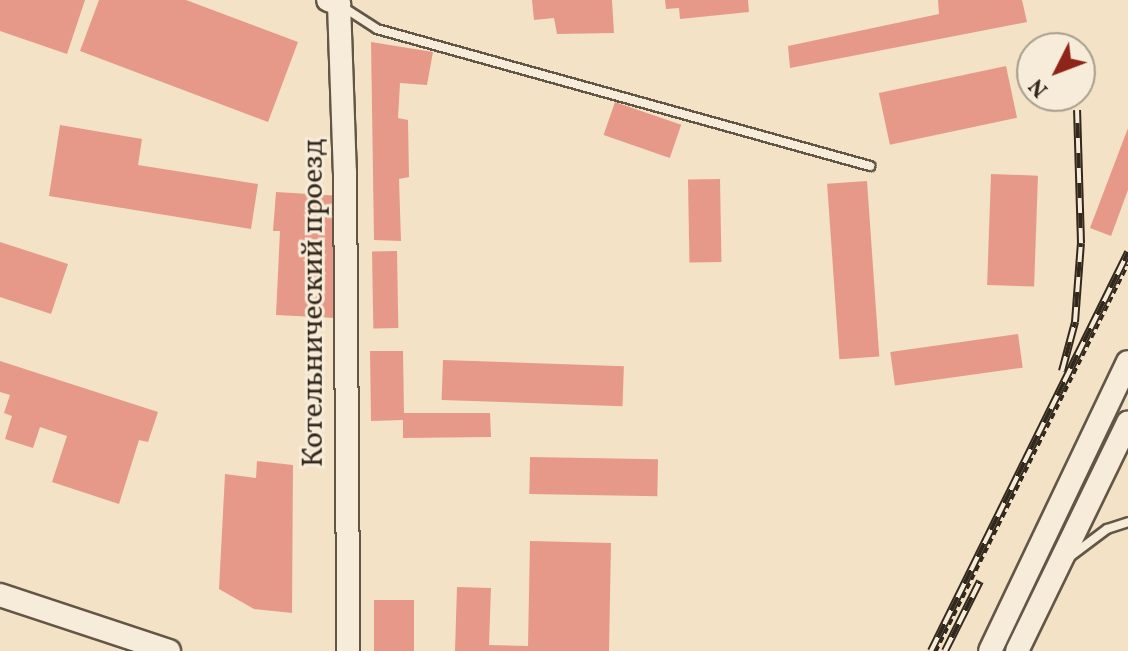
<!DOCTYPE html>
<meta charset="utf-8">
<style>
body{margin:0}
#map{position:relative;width:1128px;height:651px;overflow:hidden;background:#f3e2c5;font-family:Vollkorn,serif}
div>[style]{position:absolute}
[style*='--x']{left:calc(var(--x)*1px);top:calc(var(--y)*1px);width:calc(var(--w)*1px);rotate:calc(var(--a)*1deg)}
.building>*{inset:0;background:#e79989;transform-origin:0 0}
.path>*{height:3px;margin-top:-1.5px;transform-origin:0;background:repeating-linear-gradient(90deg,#32281d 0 6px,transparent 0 10px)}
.roads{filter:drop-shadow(2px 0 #625647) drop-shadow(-2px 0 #625647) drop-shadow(0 2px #625647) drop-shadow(0 -2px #625647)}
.lane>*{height:8px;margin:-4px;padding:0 4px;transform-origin:4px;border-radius:4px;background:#f7ecd9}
.secondary>*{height:22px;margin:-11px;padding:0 11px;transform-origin:11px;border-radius:11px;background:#f7ecd9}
.rail>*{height:8px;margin-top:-4px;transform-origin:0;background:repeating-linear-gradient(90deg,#f7ecd9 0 15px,#32281d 0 30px);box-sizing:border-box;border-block:2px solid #32281d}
span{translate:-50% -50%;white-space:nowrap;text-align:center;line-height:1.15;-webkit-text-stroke:6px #f7ecd9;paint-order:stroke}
.street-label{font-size:30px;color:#32281d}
.north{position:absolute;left:1016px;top:32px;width:80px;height:80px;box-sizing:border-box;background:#f7ecd9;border:2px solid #a89e8e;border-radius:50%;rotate:228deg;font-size:22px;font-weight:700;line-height:32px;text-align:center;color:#32281d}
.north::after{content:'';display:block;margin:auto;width:28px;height:36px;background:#8f2418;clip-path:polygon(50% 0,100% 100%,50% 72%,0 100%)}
</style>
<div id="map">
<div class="building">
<i style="clip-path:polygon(0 0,85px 0,67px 54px,0 31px)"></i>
<i style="clip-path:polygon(99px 0,186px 0,298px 42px,268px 122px,80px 51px)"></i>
<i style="clip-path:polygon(532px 0,612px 0,614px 33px,557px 34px,554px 18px,534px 20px)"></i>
<i style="clip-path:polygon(665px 0,748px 0,749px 12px,680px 19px,679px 8px,666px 9px)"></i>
<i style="clip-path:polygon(938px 0,1022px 0,1027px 22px,790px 68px,788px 46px,939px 14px)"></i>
<i style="clip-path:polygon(371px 42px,433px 52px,427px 85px,400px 83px,398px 118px,408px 120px,409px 177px,399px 179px,401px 241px,374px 240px)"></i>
<i style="left:1006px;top:66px;width:53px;height:130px;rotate:78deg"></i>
<i style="left:615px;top:102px;width:70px;height:35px;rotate:19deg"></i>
<i style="clip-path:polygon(60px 125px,142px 139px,138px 165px,258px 184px,251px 229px,49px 196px)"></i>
<i style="clip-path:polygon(1128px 128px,1128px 190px,1111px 236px,1090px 228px)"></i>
<i style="left:991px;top:174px;width:47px;height:111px;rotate:2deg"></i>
<i style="left:720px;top:179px;width:83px;height:32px;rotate:89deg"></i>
<i style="left:867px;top:181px;width:176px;height:40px;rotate:86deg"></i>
<i style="clip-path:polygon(276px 192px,342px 196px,336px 318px,276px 315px,280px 231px,273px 231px)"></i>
<i style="clip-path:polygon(0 242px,68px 264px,51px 314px,0 297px)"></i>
<i style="left:397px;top:251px;width:77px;height:25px;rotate:89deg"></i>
<i style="left:1018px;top:334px;width:34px;height:129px;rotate:82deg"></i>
<i style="clip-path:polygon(370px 351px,403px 351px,404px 413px,490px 413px,491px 437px,403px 438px,403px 420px,371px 421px)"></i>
<i style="left:443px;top:360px;width:181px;height:40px;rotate:2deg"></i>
<i style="clip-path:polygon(0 361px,158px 412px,148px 442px,139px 440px,119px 504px,52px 482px,67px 436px,40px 427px,33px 448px,5px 439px,12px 416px,4px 413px,10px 395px,0 392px)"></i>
<i style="left:530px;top:457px;width:128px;height:37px;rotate:1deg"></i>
<i style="clip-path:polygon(257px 461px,293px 465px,292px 613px,254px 609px,219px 589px,225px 474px,256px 478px)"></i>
<i style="clip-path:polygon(530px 541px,611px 543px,609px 651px,455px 651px,457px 587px,491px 588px,489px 645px,528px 646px)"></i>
<i style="left:374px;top:600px;width:40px;height:51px"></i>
</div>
<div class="path">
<i style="--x:936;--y:651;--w:432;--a:-63.6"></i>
</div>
<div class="roads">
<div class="lane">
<i style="--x:343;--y:7;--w:40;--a:32.9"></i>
<i style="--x:377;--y:29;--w:512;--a:15.53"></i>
<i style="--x:1071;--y:556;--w:45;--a:-36.9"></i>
<i style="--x:1107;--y:529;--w:22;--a:-18"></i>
</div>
<div class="secondary">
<i style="--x:328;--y:0;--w:12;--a:20"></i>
<i style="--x:339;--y:4;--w:168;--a:88"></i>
<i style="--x:345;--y:172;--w:479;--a:89.6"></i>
<i style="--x:0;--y:595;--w:178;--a:18.3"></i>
<i style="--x:990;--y:651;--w:320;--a:-64.5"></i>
<i style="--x:1017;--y:651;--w:254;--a:-64.1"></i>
</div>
</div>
<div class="rail">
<i style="--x:1062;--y:371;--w:51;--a:-75.1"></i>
<i style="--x:1075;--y:322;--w:79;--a:-85.7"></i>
<i style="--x:1081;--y:243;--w:133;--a:-91.7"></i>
<i style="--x:931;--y:651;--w:445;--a:-63.7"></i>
<i style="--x:945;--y:651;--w:78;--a:-63.4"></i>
</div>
<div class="street-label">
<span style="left:314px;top:303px;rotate:-90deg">Котельнический проезд</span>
</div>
<div class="north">N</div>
</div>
